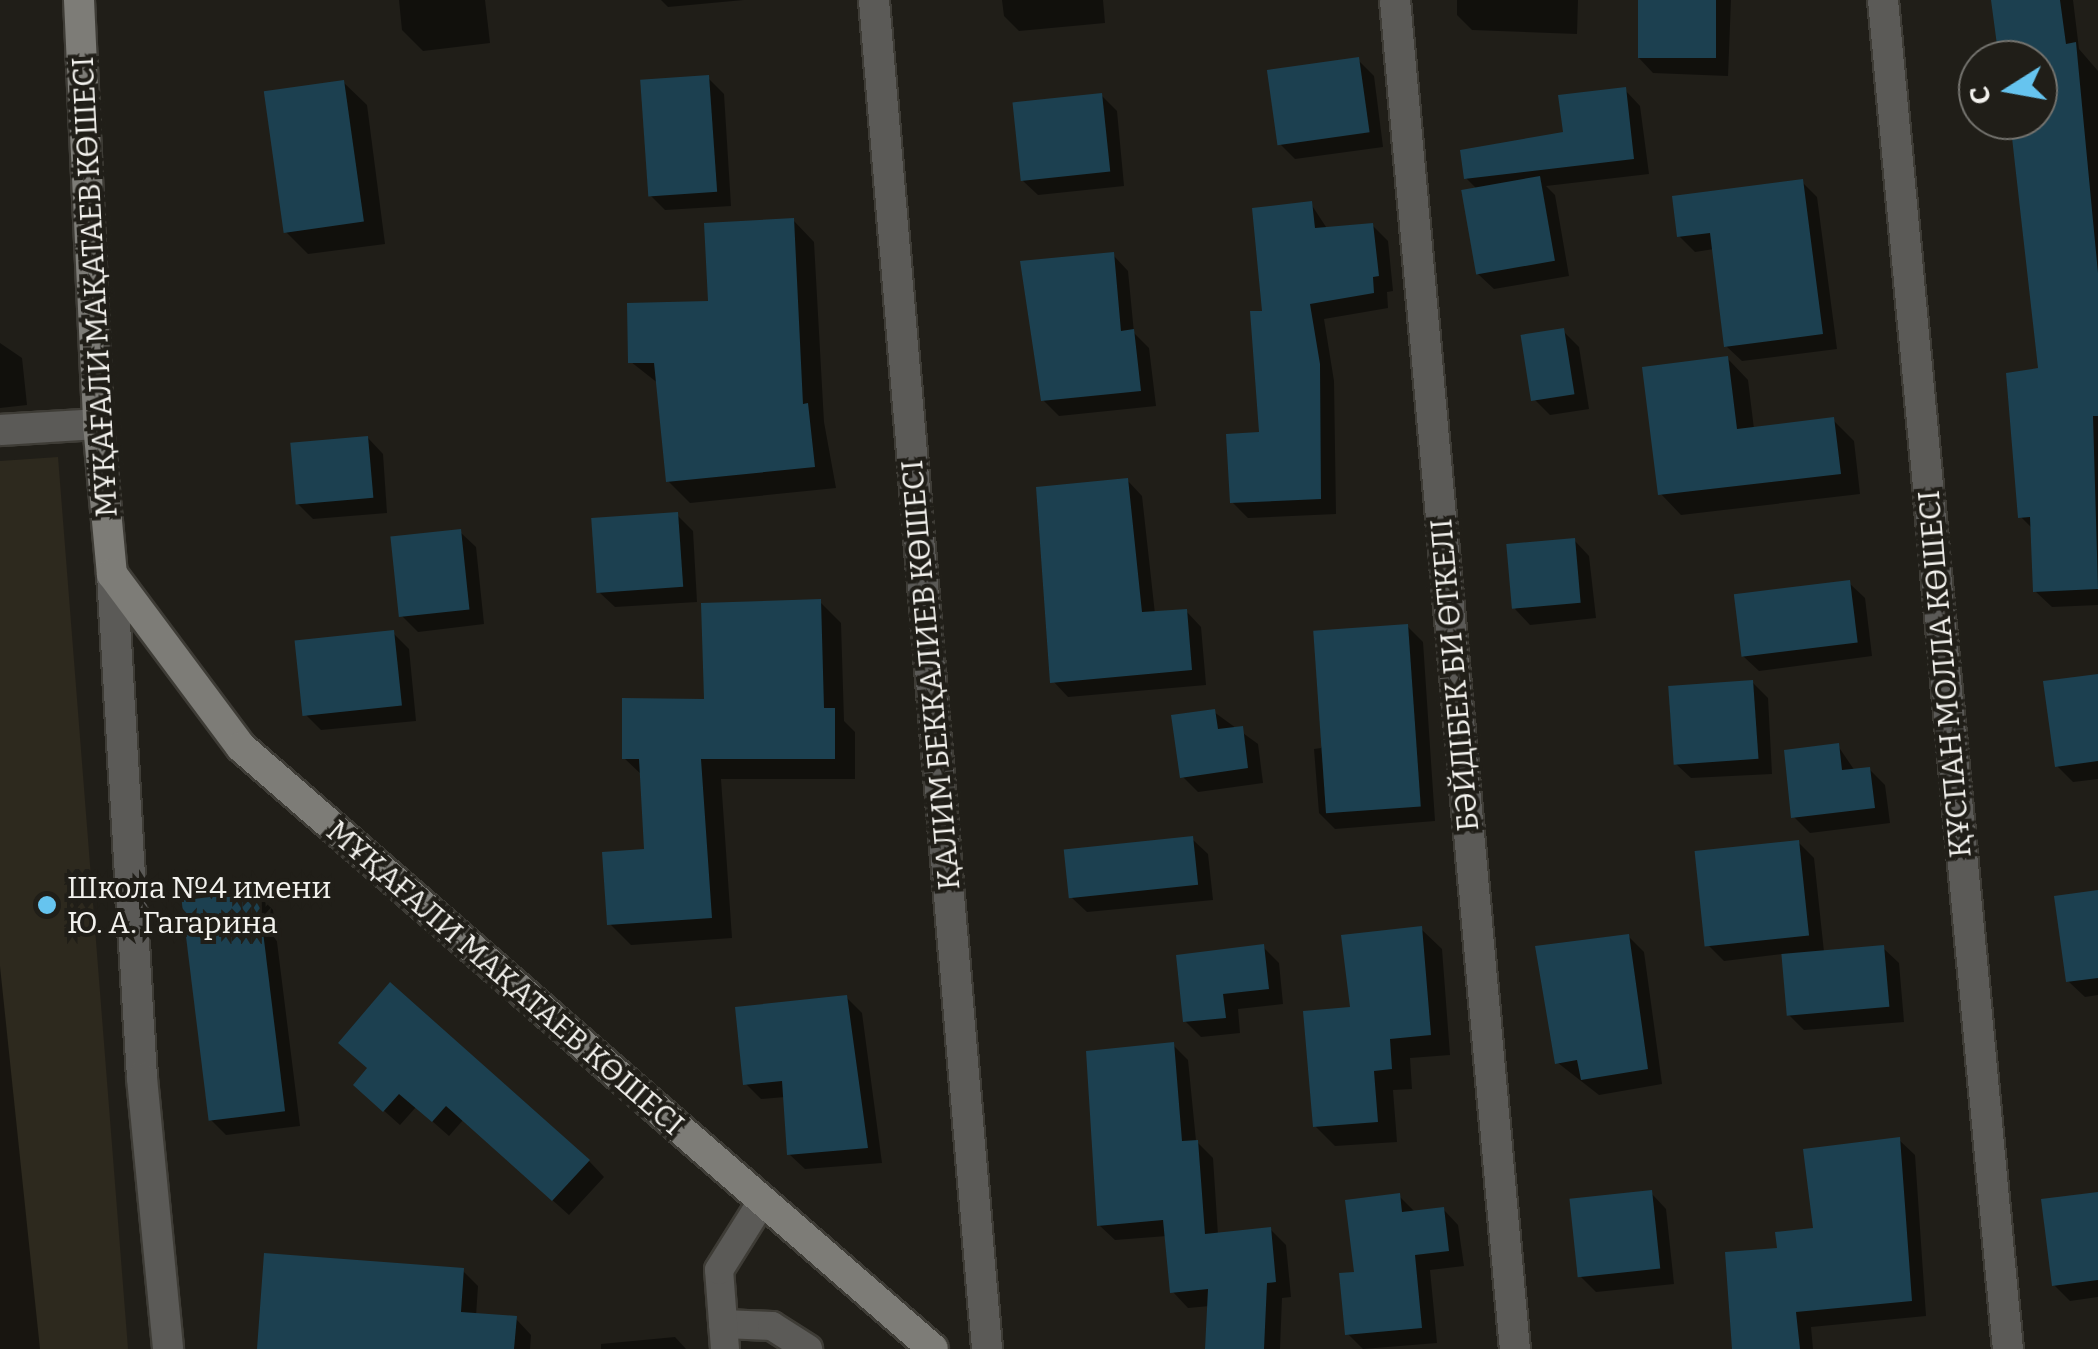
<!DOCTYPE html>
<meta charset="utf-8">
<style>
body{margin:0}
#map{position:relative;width:2098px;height:1349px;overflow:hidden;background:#201e18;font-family:Bitter,serif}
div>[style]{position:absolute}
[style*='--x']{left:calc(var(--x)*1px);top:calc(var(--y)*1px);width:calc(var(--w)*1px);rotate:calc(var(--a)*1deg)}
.built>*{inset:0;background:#2d291e}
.shadow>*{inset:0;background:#0007}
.building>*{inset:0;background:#1c4050;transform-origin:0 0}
.roads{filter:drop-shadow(2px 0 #3e3c36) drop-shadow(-2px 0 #3e3c36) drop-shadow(0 2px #3e3c36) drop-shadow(0 -2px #3e3c36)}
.lane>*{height:28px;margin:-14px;padding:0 14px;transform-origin:14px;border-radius:14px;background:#5b5a57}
.street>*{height:30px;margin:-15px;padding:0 15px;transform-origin:15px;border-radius:15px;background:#5b5a57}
.secondary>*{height:30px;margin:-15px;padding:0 15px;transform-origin:15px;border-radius:15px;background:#7d7c77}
.dots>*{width:28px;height:28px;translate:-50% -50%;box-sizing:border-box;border:5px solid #201e18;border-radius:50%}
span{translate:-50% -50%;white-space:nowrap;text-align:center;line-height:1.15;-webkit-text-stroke:8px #201e18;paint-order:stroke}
.street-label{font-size:30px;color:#f3f2ee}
.poi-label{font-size:30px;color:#f3f2ee}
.left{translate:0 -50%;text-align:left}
.north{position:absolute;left:1958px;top:40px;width:100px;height:100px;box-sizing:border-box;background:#201e18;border:2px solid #74736e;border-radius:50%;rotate:259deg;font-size:28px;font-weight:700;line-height:40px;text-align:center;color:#f3f2ee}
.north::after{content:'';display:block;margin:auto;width:35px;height:45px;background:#66c4ef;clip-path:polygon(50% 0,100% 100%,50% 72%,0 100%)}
</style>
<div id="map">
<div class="built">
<i style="clip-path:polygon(58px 457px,128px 1349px,0 1349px,0 461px)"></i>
</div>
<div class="shadow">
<i style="clip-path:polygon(399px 0,485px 0,490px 43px,423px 51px,402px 30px)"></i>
<i style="clip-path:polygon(661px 0,744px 0,668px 7px)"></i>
<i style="clip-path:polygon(1002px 0,1103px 0,1105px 23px,1019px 31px,1004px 16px)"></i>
<i style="clip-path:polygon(1457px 0,1578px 0,1577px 34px,1472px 30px,1457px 15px)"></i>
<i style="clip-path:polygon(1640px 0,1731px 0,1728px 76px,1653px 73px,1638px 57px)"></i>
<i style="clip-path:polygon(1993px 0,2073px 0,2079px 49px,2098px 71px,2098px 605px,2052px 607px,2035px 591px,2033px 529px,2021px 517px,2041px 370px,2012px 120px,2038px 120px,2038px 60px,2003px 60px)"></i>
<i style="clip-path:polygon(1358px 60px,1374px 76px,1383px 147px,1295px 159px,1279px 143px)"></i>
<i style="clip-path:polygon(708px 78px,724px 94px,731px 206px,665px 210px,650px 195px)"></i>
<i style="clip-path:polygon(343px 82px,367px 105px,385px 244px,308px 254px,285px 231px)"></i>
<i style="clip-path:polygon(1625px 90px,1640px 106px,1649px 174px,1546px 186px,1555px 195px,1569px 276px,1494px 289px,1478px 274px,1478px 190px,1466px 178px,1565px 134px)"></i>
<i style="clip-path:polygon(1102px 96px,1117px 111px,1124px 186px,1038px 195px,1022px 180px)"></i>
<i style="clip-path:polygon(1802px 182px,1817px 197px,1837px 349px,1742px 361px,1726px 346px,1714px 249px,1695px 252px,1679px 236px)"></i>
<i style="clip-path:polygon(1311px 204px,1328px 230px,1372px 225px,1388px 241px,1393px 291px,1387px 292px,1388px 308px,1324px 319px,1334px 381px,1336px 514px,1248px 518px,1232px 502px,1262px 434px,1265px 313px)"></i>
<i style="clip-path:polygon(793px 220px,814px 242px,824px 422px,836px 488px,690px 503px,668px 481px,659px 384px,631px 362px,711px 303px)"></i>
<i style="clip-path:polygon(1113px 255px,1128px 271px,1134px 333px,1149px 348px,1156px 406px,1059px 416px,1043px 400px)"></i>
<i style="clip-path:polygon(1563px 331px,1579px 347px,1589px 409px,1550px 415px,1534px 399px)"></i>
<i style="clip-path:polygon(0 343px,22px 358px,27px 405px,0 408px)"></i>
<i style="clip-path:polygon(1728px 359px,1748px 380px,1754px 429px,1833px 420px,1854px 441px,1860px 494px,1681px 515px,1661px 494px)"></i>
<i style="clip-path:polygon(368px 438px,383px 454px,387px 513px,313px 519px,297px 503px)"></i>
<i style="clip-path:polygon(1127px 480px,1142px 496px,1155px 614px,1186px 611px,1201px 627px,1206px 685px,1068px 697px,1053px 681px)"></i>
<i style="clip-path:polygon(677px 515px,693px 531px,697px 602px,615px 607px,599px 592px)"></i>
<i style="clip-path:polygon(460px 532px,476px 547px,484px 624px,418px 632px,402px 616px)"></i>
<i style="clip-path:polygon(1574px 540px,1589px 556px,1596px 618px,1530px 625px,1515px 609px)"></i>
<i style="clip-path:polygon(1849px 583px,1865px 598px,1872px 656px,1759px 671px,1743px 656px)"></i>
<i style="clip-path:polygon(820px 602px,841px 623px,844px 721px,855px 732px,855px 779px,721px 779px,732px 938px,631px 945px,610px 924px,647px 851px,643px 776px,624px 758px,706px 701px)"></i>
<i style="clip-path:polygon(1407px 626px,1423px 642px,1435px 821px,1335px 829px,1319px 813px,1314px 749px,1321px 748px)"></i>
<i style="clip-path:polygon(393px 633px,409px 649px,416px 721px,321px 730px,305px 714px)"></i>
<i style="clip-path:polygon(2098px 676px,2098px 779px,2073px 782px,2057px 766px)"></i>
<i style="clip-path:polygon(1752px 682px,1768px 698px,1772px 774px,1691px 778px,1675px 763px)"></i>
<i style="clip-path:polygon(1214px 712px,1258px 744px,1263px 783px,1198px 792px,1182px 776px)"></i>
<i style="clip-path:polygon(1838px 746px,1855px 771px,1869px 769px,1885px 785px,1890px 823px,1810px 833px,1794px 817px)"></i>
<i style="clip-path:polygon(1192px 839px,1208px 854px,1213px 900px,1087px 912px,1071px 897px)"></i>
<i style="clip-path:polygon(1798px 842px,1814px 858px,1824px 952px,1883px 948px,1899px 963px,1904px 1022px,1804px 1030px,1788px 1014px,1783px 954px,1724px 961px,1708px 945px)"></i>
<i style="clip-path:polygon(2098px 893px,2098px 995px,2085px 997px,2068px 981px)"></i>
<i style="clip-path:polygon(257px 894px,273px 910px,300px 1126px,226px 1135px,210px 1119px)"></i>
<i style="clip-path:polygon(1421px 929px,1442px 949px,1450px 1055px,1410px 1058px,1412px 1089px,1393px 1090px,1397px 1142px,1335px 1146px,1315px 1126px,1353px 1009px)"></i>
<i style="clip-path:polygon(1629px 937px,1644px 952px,1662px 1084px,1599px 1095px,1558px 1063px)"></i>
<i style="clip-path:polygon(1263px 947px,1279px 963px,1283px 1004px,1238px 1009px,1240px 1033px,1201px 1037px,1185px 1021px)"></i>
<i style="clip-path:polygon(0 966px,40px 1349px,0 1349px)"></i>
<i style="clip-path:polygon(846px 997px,862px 1013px,882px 1163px,805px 1169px,789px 1154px,785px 1097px,761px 1099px,745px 1083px)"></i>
<i style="clip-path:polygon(1173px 1045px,1188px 1060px,1196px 1141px,1213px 1158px,1218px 1235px,1270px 1229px,1286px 1245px,1291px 1297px,1282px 1298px,1280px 1349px,1208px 1349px,1210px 1306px,1188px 1308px,1173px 1292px,1167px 1236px,1115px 1240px,1099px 1225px)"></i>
<i style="clip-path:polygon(370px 1069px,589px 1161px,604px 1177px,569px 1215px,463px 1120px,449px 1136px,416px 1107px,400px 1125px,372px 1100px)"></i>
<i style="clip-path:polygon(1899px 1140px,1915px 1155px,1926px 1316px,1811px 1327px,1813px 1349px,1735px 1349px,1780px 1250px,1816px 1231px)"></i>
<i style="clip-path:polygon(1651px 1193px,1666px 1209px,1674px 1284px,1596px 1292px,1581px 1277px)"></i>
<i style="clip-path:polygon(2098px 1195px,2098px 1297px,2070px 1301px,2054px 1285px)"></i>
<i style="clip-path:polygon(1399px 1196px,1416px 1213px,1443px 1209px,1458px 1225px,1464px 1266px,1430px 1270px,1437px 1343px,1363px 1349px,1348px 1334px,1357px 1274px)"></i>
<i style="clip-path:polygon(463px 1271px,478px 1286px,476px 1316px,516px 1319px,531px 1335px,530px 1349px,259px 1349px)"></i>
<i style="clip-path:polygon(675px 1337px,686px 1349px,601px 1349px,601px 1344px)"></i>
</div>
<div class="building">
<i style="left:1638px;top:0;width:78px;height:58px"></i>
<i style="clip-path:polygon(1991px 0,2060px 0,2066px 44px,2076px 42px,2098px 273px,2098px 416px,2093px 416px,2098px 589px,2033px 592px,2030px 517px,2018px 518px,2006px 373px,2038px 368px,2010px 120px,2038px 120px,2038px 60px,1999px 60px)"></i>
<i style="left:1359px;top:57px;width:76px;height:93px;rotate:82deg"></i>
<i style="left:709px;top:75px;width:117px;height:69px;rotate:86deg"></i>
<i style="left:344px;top:80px;width:143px;height:81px;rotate:82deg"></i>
<i style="clip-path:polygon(1626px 87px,1634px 159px,1464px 179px,1460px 150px,1563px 132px,1558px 95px)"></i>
<i style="left:1102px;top:93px;width:79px;height:90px;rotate:84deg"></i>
<i style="left:1540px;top:176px;width:86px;height:80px;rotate:80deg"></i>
<i style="clip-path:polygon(1803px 179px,1823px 334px,1724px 347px,1710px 233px,1677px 237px,1672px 196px)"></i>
<i style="clip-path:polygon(1312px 201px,1315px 228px,1373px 223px,1379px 276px,1373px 277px,1374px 293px,1310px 304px,1320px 364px,1321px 499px,1230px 503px,1226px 434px,1259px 432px,1250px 311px,1262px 311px,1252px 208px)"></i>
<i style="clip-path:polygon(794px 218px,803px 404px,808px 403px,815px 467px,666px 482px,654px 363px,628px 363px,627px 303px,708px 301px,704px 223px)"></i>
<i style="clip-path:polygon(1114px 252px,1121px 331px,1134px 329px,1141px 391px,1041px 401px,1020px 261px)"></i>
<i style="left:1564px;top:328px;width:67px;height:44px;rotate:81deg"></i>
<i style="clip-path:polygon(1728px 356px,1737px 429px,1834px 417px,1841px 474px,1658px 495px,1642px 367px)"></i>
<i style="left:368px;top:436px;width:62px;height:78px;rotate:85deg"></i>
<i style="clip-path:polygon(1128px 478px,1142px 612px,1187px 609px,1192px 670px,1050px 683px,1036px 487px)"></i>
<i style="left:678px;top:512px;width:75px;height:87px;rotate:86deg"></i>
<i style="left:461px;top:529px;width:81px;height:71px;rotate:84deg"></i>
<i style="left:1575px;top:538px;width:65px;height:69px;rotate:85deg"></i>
<i style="left:1850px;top:580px;width:63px;height:117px;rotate:83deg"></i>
<i style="clip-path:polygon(821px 599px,824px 708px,835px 708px,835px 759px,701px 759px,712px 918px,607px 925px,602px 852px,644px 849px,639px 759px,622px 759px,622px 698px,704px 699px,701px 603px)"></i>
<i style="left:1408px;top:624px;width:183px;height:95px;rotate:86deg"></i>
<i style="left:394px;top:630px;width:76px;height:100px;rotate:84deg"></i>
<i style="clip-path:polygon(2098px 674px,2098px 761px,2055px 767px,2043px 681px)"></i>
<i style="left:1753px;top:680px;width:79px;height:85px;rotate:86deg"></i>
<i style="clip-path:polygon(1215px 709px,1218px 729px,1243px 726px,1248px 768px,1180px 778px,1171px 715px)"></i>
<i style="clip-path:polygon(1839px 743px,1842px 770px,1870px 767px,1875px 808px,1791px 818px,1784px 750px)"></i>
<i style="left:1193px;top:836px;width:49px;height:130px;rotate:84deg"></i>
<i style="left:1799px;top:840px;width:96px;height:105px;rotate:84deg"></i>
<i style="clip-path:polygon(2098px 890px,2098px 978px,2066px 982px,2054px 896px)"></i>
<i style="left:258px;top:891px;width:222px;height:77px;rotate:83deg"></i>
<i style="clip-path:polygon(1422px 926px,1431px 1035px,1390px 1039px,1392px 1069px,1374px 1071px,1378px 1122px,1313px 1127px,1303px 1011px,1350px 1007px,1341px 935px)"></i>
<i style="clip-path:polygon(1629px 934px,1648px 1069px,1581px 1080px,1577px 1060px,1555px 1064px,1535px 946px)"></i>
<i style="clip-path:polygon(1264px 944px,1269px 989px,1223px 994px,1226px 1018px,1183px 1022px,1176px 955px)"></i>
<i style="left:1884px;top:945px;width:62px;height:103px;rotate:85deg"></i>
<i style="clip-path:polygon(390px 982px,590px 1160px,552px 1201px,446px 1106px,432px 1122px,399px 1094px,383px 1112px,353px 1085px,367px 1068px,338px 1043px)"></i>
<i style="clip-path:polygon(847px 995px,868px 1148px,787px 1155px,782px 1081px,743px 1085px,735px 1007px)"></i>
<i style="clip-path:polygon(1174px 1042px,1182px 1141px,1198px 1140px,1205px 1234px,1271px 1227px,1276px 1282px,1267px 1283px,1264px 1349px,1205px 1349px,1208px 1289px,1170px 1293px,1163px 1220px,1097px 1226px,1086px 1051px)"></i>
<i style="clip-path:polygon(1900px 1137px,1912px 1301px,1796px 1312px,1800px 1349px,1732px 1349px,1725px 1252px,1777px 1248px,1775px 1232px,1813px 1228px,1803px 1149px)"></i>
<i style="left:1652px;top:1190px;width:79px;height:83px;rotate:84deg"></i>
<i style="clip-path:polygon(2098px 1192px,2098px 1280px,2052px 1286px,2041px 1199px)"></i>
<i style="clip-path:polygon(1400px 1193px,1402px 1212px,1444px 1207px,1449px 1251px,1415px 1255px,1422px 1328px,1345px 1335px,1339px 1273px,1354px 1272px,1345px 1200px)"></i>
<i style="clip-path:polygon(264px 1253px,464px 1268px,461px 1312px,517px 1316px,514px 1349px,257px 1349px)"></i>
</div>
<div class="roads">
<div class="lane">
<i style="--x:723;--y:1324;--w:49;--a:2.3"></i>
<i style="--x:772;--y:1326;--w:43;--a:32.6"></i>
<i style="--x:725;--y:1349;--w:79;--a:-94.3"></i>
<i style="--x:719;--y:1270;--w:79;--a:-57.9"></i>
</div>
<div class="street">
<i style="--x:874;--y:0;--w:1354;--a:85.21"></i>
<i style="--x:1395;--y:0;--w:1354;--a:84.92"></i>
<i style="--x:1883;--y:0;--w:1355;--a:84.71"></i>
<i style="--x:0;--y:430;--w:98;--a:-3.5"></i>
<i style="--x:112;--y:574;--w:505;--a:86.59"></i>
<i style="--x:142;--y:1078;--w:272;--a:84.5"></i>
</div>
<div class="secondary">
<i style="--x:79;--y:0;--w:424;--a:87.4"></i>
<i style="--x:98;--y:424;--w:151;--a:84.7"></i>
<i style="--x:112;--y:574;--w:216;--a:53.3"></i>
<i style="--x:241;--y:747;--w:917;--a:41.02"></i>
</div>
</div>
<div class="dots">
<i style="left:47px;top:905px;background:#66c4ef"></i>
</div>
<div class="street-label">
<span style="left:95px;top:287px;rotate:-93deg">МҰҚАҒАЛИ МАҚАТАЕВ КӨШЕСІ</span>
<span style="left:1945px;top:674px;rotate:-95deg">ҚҰСПАН МОЛЛА КӨШЕСІ</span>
<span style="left:931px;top:675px;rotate:-95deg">ҚАЛИМ БЕКҚАЛИЕВ КӨШЕСІ</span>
<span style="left:1455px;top:675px;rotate:-95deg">БӘЙДІБЕК БИ ӨТКЕЛІ</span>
<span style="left:505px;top:978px;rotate:41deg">МҰҚАҒАЛИ МАҚАТАЕВ КӨШЕСІ</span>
</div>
<div class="poi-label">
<span class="left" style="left:67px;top:905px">Школа №4 имени<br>Ю. А. Гагарина</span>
</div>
<div class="north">С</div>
</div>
